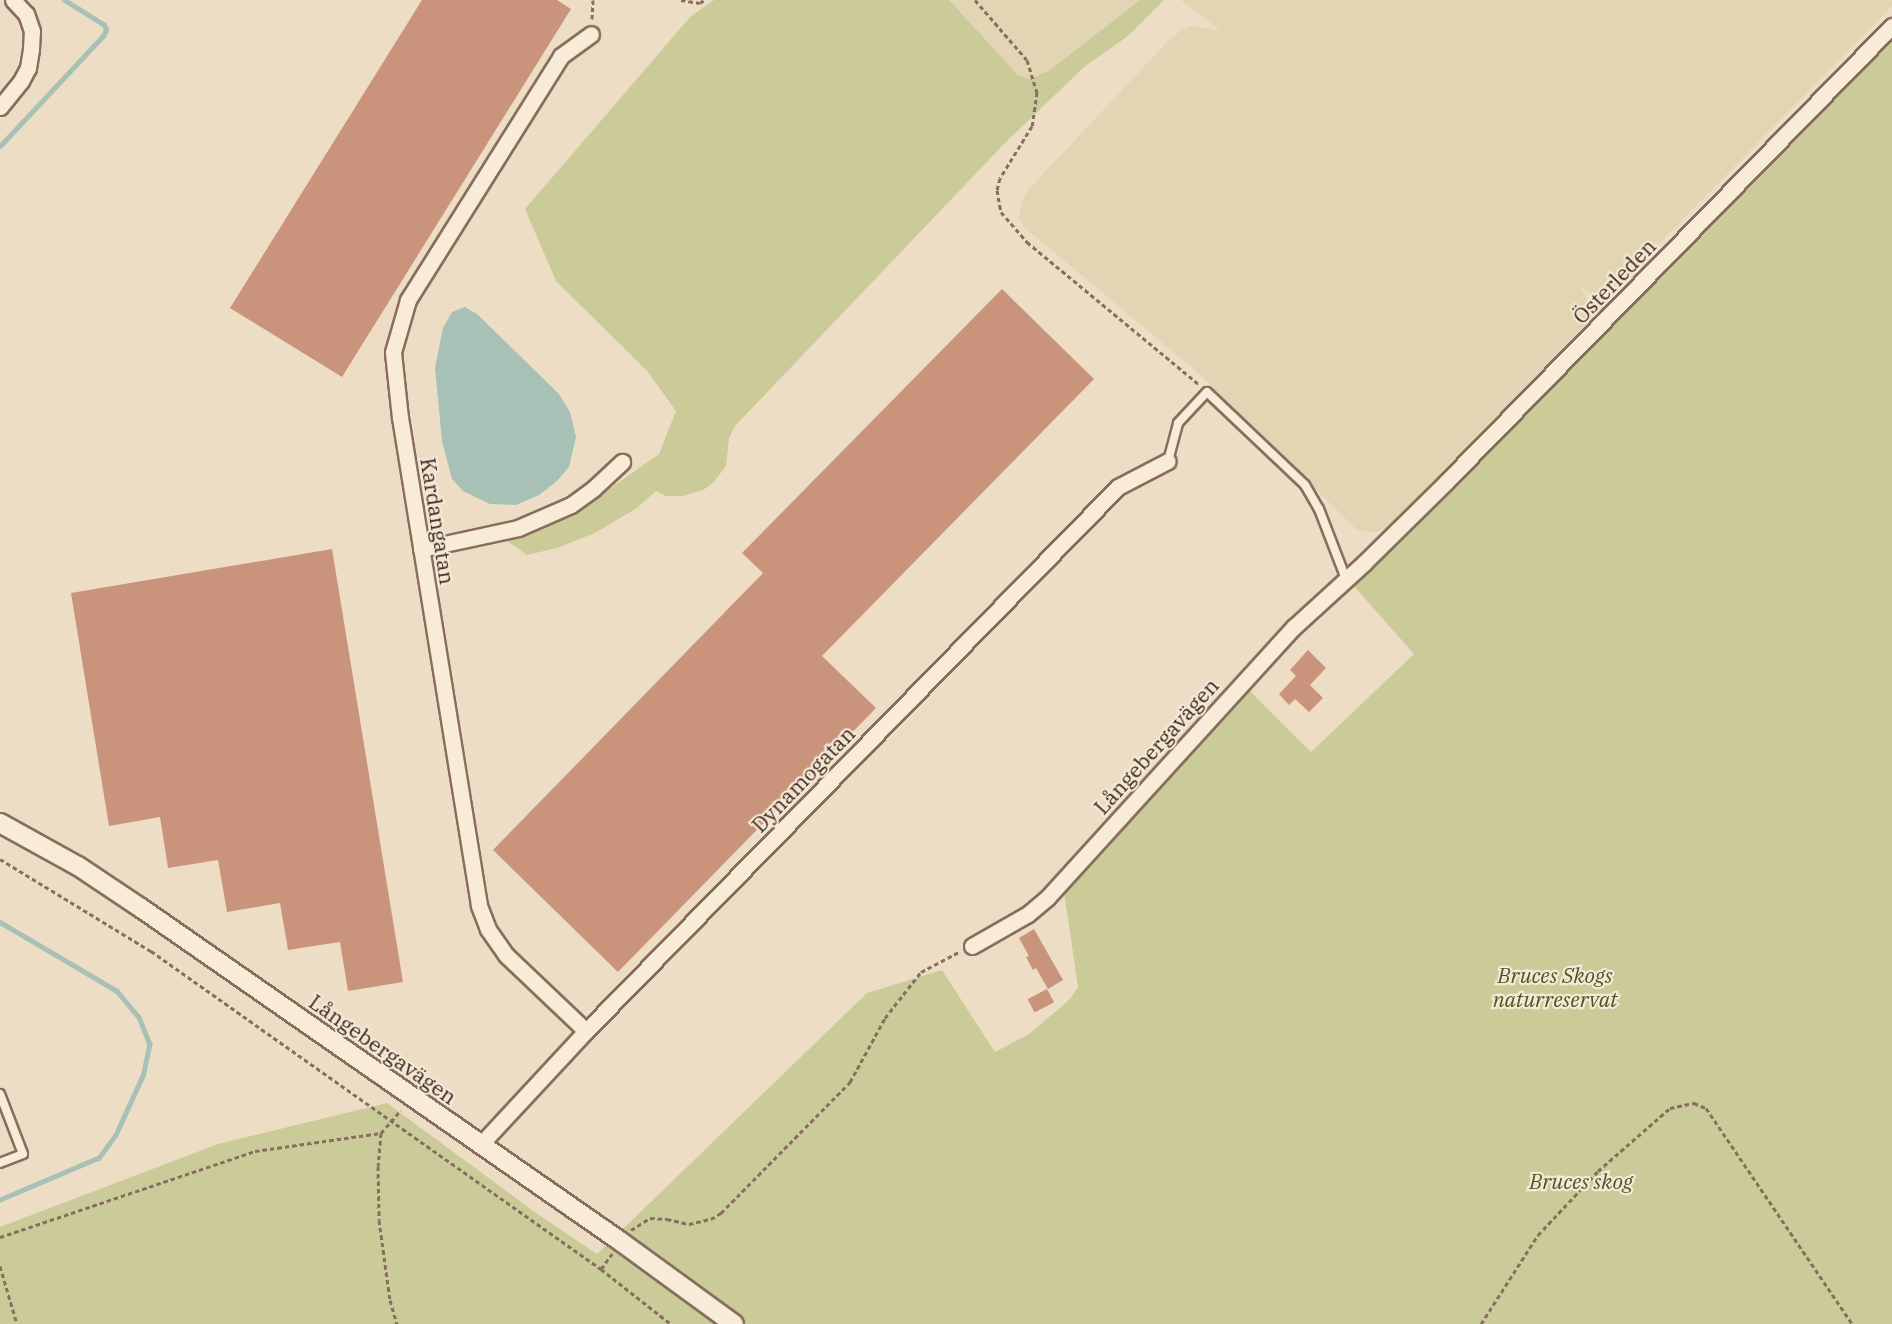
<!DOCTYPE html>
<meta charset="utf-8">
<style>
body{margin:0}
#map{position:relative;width:1892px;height:1324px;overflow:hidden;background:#edddc5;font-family:"IBM Plex Serif",serif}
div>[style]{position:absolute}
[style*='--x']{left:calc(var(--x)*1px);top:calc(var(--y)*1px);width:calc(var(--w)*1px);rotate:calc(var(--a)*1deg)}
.farmland>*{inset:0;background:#e2d5b3}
.green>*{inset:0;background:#cbcb99}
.water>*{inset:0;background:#a7c1b6}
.stream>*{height:4.5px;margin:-2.25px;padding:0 2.25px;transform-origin:2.25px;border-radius:2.25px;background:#a7c1b6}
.building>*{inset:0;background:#ca947c;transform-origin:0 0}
.path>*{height:3px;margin-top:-1.5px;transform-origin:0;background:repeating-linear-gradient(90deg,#886e5c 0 4.5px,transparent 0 7.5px)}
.roads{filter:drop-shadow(2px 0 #886e5c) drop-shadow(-2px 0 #886e5c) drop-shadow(0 2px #886e5c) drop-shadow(0 -2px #886e5c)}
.service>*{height:8px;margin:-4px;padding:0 4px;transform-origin:4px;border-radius:4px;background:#f8ebd8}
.minor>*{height:15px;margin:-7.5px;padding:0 7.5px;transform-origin:7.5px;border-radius:7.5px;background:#f8ebd8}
.tertiary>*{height:18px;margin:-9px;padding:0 9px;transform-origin:9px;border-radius:9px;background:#f8ebd8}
span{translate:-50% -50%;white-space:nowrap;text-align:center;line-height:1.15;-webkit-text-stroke:4.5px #f5e8d5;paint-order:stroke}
.street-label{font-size:21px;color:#38281f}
.park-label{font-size:21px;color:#4e5426;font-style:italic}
</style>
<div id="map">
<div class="farmland">
<i style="clip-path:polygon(949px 0,1140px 0,1050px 70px,1030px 79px,1018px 75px)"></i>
<i style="clip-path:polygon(1181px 0,1892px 0,1892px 6px,1602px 302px,1579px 286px,1591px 305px,1593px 313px,1587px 327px,1387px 528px,1372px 533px,1356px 529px,1196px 371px,1024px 227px,1019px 217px,1021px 203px,1029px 189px,1169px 40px,1183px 29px,1191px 26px,1221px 31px)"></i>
</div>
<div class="green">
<i style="clip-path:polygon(714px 0,949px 0,1018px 75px,1030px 79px,1050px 70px,1140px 0,1164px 0,1128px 36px,1084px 67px,1005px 143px,735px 426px,729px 438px,726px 466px,713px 483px,703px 490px,683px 496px,666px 496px,656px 491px,637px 508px,595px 533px,557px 548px,527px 555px,506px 540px,581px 509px,659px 454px,676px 411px,647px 371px,556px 281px,525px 209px,691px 16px)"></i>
<i style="clip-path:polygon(1892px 31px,1892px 1324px,0 1324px,0 1227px,218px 1144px,387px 1103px,536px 1213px,597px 1254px,867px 993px,942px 970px,995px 1052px,1029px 1034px,1070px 999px,1078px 987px,1064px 892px,1249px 690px,1311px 752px,1414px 654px,1352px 584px)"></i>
</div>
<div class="water">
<i style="clip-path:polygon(465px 307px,477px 314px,559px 394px,570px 412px,576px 437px,569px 467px,557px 481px,539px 495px,516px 505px,490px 504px,463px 491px,452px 479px,442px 441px,435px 368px,443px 328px,452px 312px)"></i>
</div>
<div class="stream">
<i style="--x:0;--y:146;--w:151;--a:-46.9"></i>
<i style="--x:103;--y:36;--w:7;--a:-63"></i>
<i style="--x:106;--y:30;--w:5;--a:-112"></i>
<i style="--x:104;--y:25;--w:47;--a:-148"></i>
<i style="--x:0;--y:922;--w:136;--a:30.5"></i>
<i style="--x:117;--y:991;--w:34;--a:50"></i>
<i style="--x:139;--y:1017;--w:29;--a:68"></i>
<i style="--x:150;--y:1044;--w:33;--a:102"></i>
<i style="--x:143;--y:1076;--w:65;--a:114.6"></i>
<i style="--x:116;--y:1135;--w:29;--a:126"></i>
<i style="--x:99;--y:1158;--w:108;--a:157"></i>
</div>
<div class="building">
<i style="clip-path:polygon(422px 0,557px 0,571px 9px,342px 377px,230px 308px)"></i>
<i style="clip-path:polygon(1002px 289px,1094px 379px,822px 656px,876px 708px,618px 972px,493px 850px,763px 573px,742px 553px)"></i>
<i style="clip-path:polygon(332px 549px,403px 982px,348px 991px,340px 942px,288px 950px,280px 903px,227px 912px,218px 860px,168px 868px,160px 817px,109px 826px,71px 593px)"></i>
<i style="clip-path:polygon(1308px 650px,1326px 668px,1310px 685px,1323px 698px,1309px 712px,1295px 699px,1289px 705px,1279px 694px,1296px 676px,1290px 670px)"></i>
<i style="clip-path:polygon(1034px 929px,1063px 980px,1048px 989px,1036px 968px,1033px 970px,1026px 957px,1029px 956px,1019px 938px)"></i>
<i style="left:1047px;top:989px;width:15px;height:22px;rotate:62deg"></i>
</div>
<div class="path">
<i style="--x:681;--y:0;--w:19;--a:9"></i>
<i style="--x:700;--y:3;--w:5;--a:-37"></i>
<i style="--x:975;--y:0;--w:79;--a:49.1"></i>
<i style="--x:1027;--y:60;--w:34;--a:73"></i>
<i style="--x:1037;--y:92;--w:34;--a:98"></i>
<i style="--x:1032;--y:126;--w:61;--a:121.6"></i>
<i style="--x:1000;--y:178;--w:12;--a:104"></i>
<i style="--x:997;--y:190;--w:22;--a:80"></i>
<i style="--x:1001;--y:212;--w:40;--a:49"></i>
<i style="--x:1027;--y:242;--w:224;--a:39.6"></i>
<i style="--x:592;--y:19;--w:19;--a:-87"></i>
<i style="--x:0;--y:859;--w:177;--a:31.4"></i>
<i style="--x:151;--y:951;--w:551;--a:35.25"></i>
<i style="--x:601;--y:1269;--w:89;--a:38.2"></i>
<i style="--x:381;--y:1133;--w:33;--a:95"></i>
<i style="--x:378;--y:1166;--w:54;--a:88.9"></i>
<i style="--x:379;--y:1220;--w:81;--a:82.2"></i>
<i style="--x:390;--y:1300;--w:25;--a:74"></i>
<i style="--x:631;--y:1230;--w:22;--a:-32"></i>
<i style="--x:650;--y:1218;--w:17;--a:3"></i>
<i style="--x:667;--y:1219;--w:23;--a:13"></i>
<i style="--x:689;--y:1224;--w:23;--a:-13"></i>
<i style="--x:711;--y:1219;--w:12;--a:-31"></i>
<i style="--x:721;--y:1213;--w:184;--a:-45.4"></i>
<i style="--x:850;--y:1082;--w:73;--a:-61.3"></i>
<i style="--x:885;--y:1018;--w:58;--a:-52"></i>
<i style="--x:921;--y:972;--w:43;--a:-27.8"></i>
<i style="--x:0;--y:1237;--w:269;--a:-18.6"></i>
<i style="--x:255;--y:1151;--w:127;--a:-8.1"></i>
<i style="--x:381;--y:1133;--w:30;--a:-49"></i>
<i style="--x:0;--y:1266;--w:60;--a:73.7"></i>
<i style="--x:601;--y:1269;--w:19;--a:-54"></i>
<i style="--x:1481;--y:1324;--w:106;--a:-57.4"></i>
<i style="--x:1538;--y:1235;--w:88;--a:-46.8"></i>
<i style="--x:1598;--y:1171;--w:96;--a:-41.2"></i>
<i style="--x:1670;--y:1108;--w:25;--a:-12"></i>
<i style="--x:1694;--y:1103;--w:13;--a:23"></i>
<i style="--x:1706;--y:1108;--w:261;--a:55.9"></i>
</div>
<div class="roads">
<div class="service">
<i style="--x:1168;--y:461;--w:39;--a:-75"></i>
<i style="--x:1178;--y:423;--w:42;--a:-46.9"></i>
<i style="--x:1207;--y:392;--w:135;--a:43.5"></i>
<i style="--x:1305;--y:485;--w:28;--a:60"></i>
<i style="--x:1319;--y:509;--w:75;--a:68.9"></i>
<i style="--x:0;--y:1094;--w:64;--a:69"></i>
<i style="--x:23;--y:1154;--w:25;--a:159"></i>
</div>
<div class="minor">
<i style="--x:0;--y:107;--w:33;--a:-51"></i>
<i style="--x:21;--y:81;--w:15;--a:-62"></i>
<i style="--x:28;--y:68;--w:19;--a:-81"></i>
<i style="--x:31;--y:49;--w:18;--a:-87"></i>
<i style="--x:32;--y:31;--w:18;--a:-109"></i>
<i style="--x:26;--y:14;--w:19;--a:-133"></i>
<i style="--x:421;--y:549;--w:99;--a:-12.2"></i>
<i style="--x:518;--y:528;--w:58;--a:-23.5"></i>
<i style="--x:571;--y:505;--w:27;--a:-36"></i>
<i style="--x:593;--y:489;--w:40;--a:-43"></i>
<i style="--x:972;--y:946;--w:64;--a:-29.7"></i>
<i style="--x:1028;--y:914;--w:26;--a:-40"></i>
<i style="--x:1048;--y:897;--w:365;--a:-47.7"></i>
<i style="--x:1294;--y:627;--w:95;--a:-42.4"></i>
<i style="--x:1364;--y:563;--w:115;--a:-44.6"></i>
<i style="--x:1446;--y:482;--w:638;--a:-45.64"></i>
<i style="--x:586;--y:1031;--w:110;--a:-136.5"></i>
<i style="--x:506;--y:955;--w:32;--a:-125"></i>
<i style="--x:488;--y:929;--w:26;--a:-111"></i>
<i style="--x:479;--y:905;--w:493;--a:-99.2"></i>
<i style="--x:400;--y:418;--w:66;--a:-96.1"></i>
<i style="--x:393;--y:352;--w:54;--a:-73.9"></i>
<i style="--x:408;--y:300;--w:288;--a:-57.9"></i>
<i style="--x:561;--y:56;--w:37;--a:-36"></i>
<i style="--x:481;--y:1144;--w:154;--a:-47.1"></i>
<i style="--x:586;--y:1031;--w:761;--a:-45.64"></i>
<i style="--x:1118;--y:487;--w:56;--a:-27.5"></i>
</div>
<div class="tertiary">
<i style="--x:0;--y:823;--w:89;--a:28.9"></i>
<i style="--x:78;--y:866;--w:76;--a:33.7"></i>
<i style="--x:141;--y:908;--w:583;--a:34.81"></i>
<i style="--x:620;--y:1241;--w:141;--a:36.1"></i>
</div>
</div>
<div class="street-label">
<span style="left:1614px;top:281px;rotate:-46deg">Österleden</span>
<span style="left:438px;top:521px;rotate:81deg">Kardangatan</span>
<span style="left:1156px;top:746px;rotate:-48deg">Långebergavägen</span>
<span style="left:803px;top:779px;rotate:-46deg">Dynamogatan</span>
<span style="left:383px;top:1049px;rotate:35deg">Långebergavägen</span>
</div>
<div class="park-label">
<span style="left:1555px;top:987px">Bruces Skogs<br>naturreservat</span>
<span style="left:1581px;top:1181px">Bruces skog</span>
</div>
</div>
